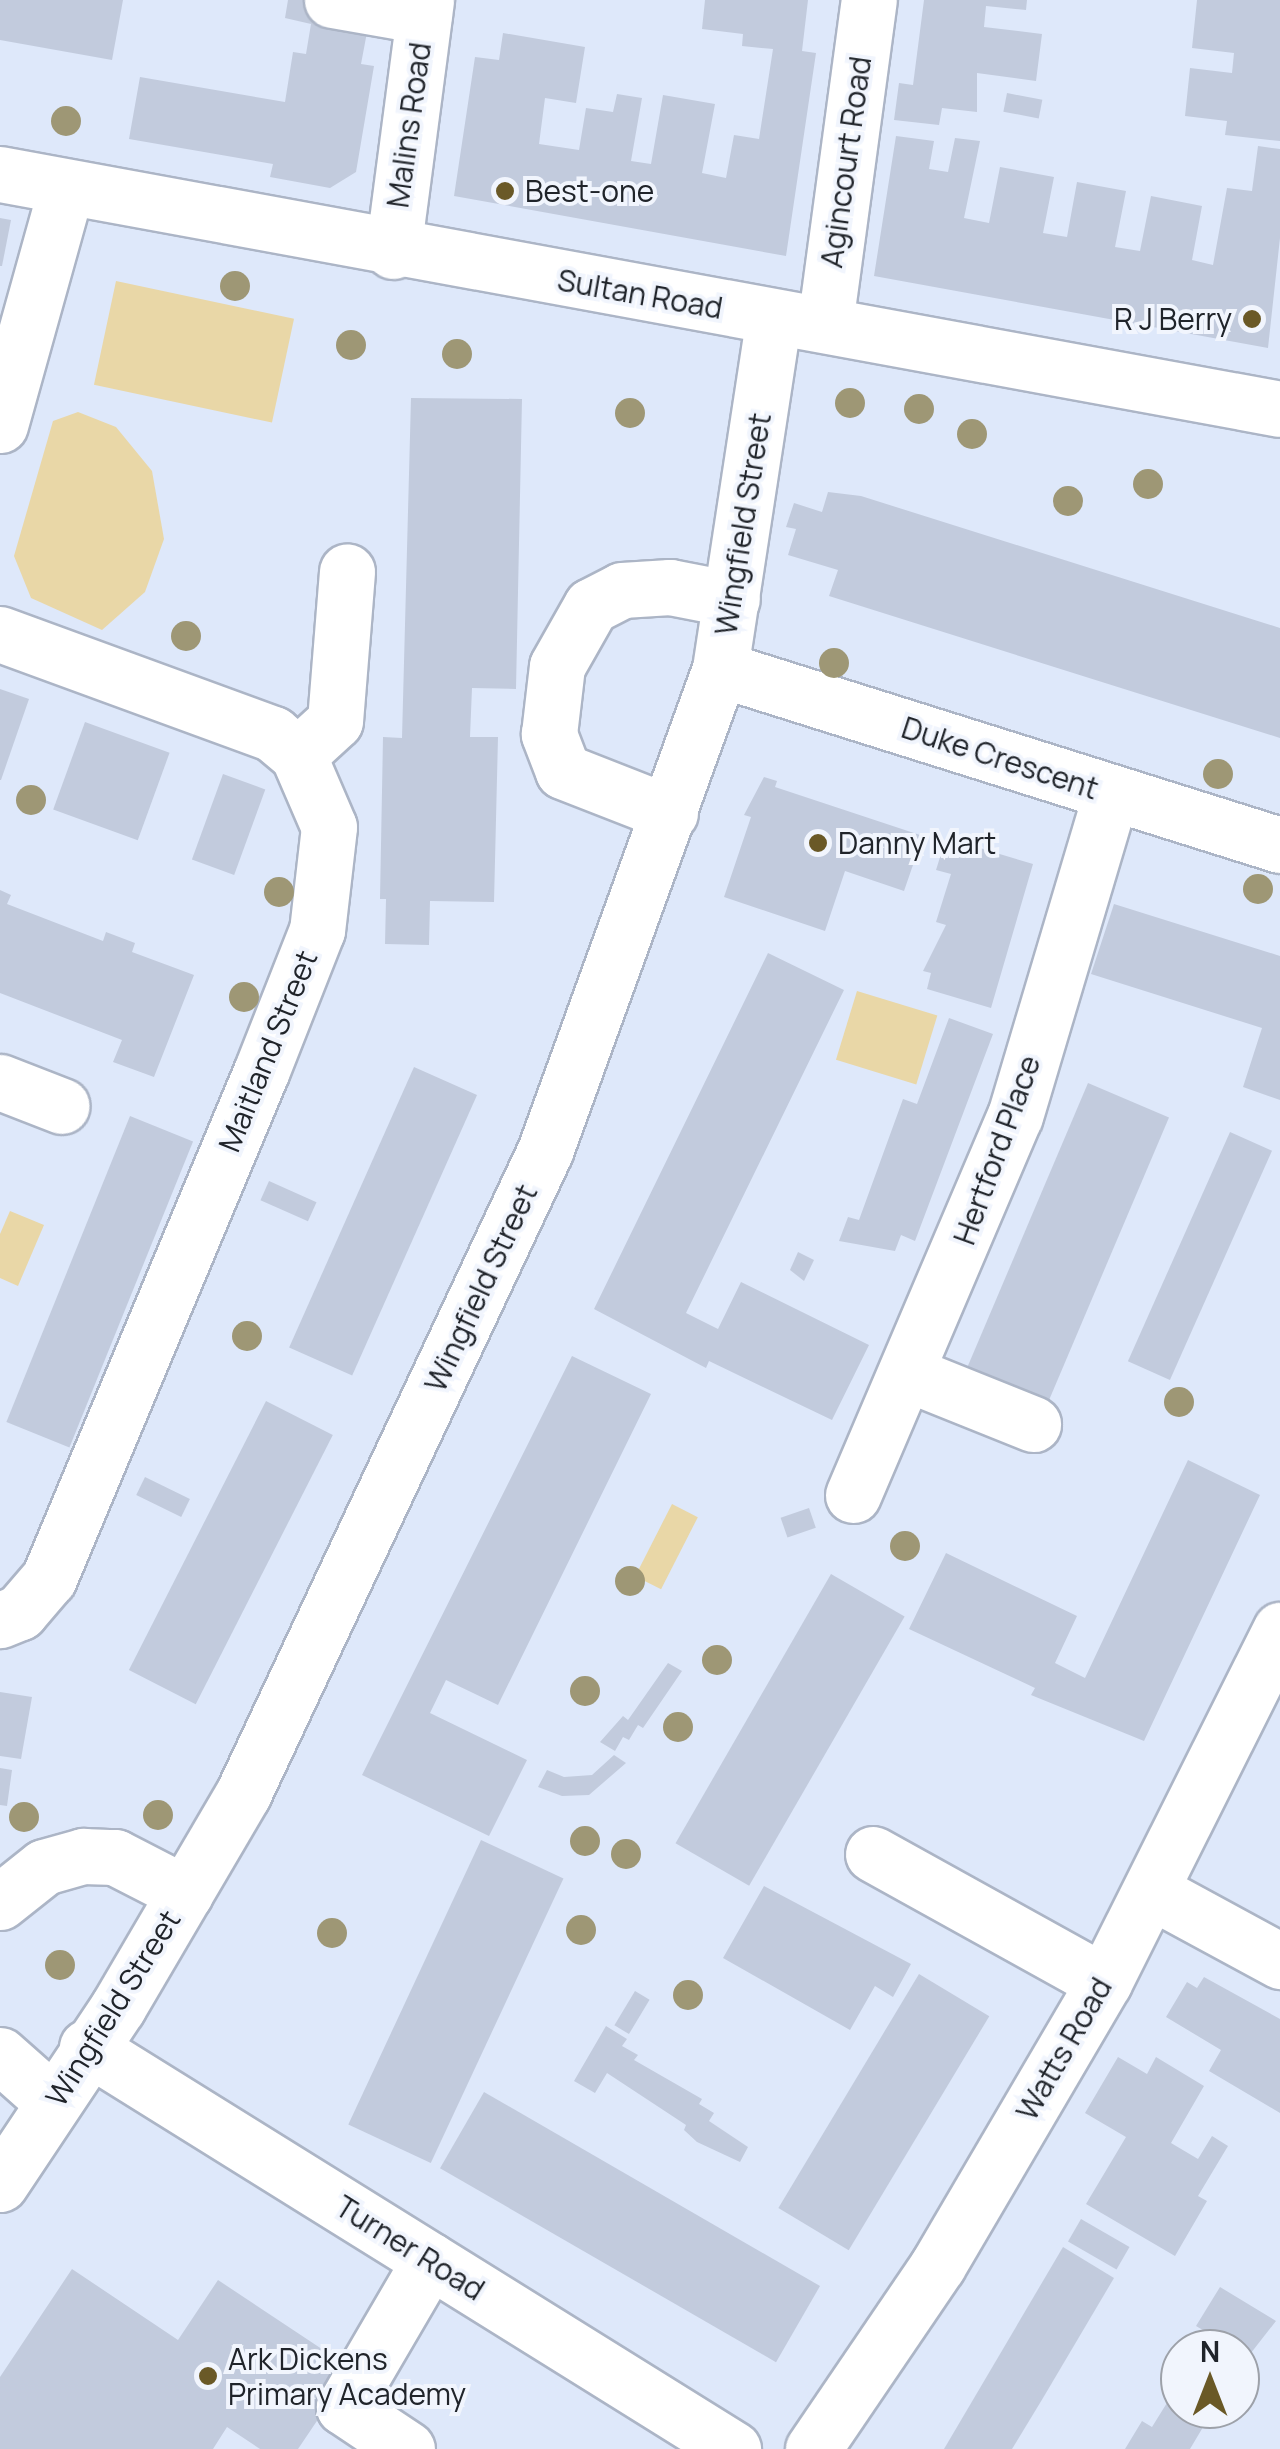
<!DOCTYPE html>
<style>
body{margin:0}
#map{position:relative;width:1280px;height:2449px;overflow:hidden;background:#dee8fa;font-family:Manrope,sans-serif}
div>[style]{position:absolute}
[style*='--x']{left:calc(var(--x)*1px);top:calc(var(--y)*1px);width:calc(var(--w)*1px);rotate:calc(var(--a)*1deg)}
.green>*{inset:0;background:#e9d7a7;transform-origin:0 0}
.building>*{inset:0;background:#c2cbdd;transform-origin:0 0}
.roads{filter:drop-shadow(2px 0 #acb5c6) drop-shadow(-2px 0 #acb5c6) drop-shadow(0 2px #acb5c6) drop-shadow(0 -2px #acb5c6)}
.minor>*{height:55px;margin:-27.5px;padding:0 27.5px;transform-origin:27.5px;border-radius:27.5px;background:#fff}
.trees>*{width:30px;height:30px;margin:-15px;border-radius:50%;background:#9e9775}
.dots>*{width:28px;height:28px;translate:-50% -50%;box-sizing:border-box;border:5px solid #f1f5fd;border-radius:50%}
span{translate:-50% -50%;white-space:nowrap;text-align:center;line-height:1.15;-webkit-text-stroke:8px #f1f5fd;paint-order:stroke}
.street-label{font-size:30px;color:#20242a}
.poi-label{font-size:30px;color:#20242a}
.left{translate:0 -50%;text-align:left}
.right{translate:-100% -50%;text-align:right}
.north{position:absolute;left:1160px;top:2329px;width:100px;height:100px;box-sizing:border-box;background:#f1f5fd;border:2px solid #9da1a9;border-radius:50%;rotate:0deg;font-size:28px;font-weight:700;line-height:40px;text-align:center;color:#20242a}
.north::after{content:'';display:block;margin:auto;width:35px;height:45px;background:#6a5927;clip-path:polygon(50% 0,100% 100%,50% 72%,0 100%)}
</style>
<div id="map">
<div class="green">
<i style="left:116px;top:281px;width:182px;height:106px;rotate:12deg"></i>
<i style="clip-path:polygon(78px 412px,116px 427px,152px 471px,164px 539px,145px 592px,102px 630px,31px 598px,14px 556px,53px 421px)"></i>
<i style="left:857px;top:991px;width:84px;height:72px;rotate:17deg"></i>
<i style="clip-path:polygon(10px 1211px,44px 1225px,18px 1286px,0 1278px,0 1234px)"></i>
<i style="left:672px;top:1504px;width:29px;height:81px;rotate:27deg"></i>
</div>
<div class="building">
<i style="clip-path:polygon(0 0,123px 0,112px 60px,0 40px)"></i>
<i style="clip-path:polygon(288px 0,363px 0,368px 27px,361px 64px,374px 66px,356px 172px,330px 188px,270px 177px,273px 164px,129px 139px,140px 77px,285px 102px,293px 52px,306px 54px,311px 24px,285px 18px)"></i>
<i style="clip-path:polygon(705px 0,808px 0,802px 51px,816px 53px,786px 256px,454px 196px,475px 57px,499px 60px,503px 33px,585px 47px,576px 103px,545px 98px,539px 144px,579px 150px,586px 108px,613px 112px,617px 94px,642px 98px,631px 161px,651px 164px,663px 95px,715px 104px,702px 173px,726px 178px,734px 135px,759px 139px,773px 49px,742px 46px,743px 34px,702px 29px)"></i>
<i style="clip-path:polygon(924px 0,1027px 0,1026px 10px,986px 6px,984px 27px,1042px 34px,1036px 81px,977px 73px,977px 112px,942px 108px,939px 125px,894px 120px,899px 83px,913px 85px)"></i>
<i style="clip-path:polygon(1197px 0,1280px 0,1280px 141px,1225px 135px,1227px 121px,1185px 116px,1190px 68px,1232px 73px,1234px 53px,1192px 48px)"></i>
<i style="left:1007px;top:93px;width:36px;height:19px;rotate:11deg"></i>
<i style="clip-path:polygon(896px 136px,934px 141px,929px 169px,948px 172px,955px 138px,980px 141px,964px 218px,989px 223px,1000px 167px,1054px 177px,1043px 233px,1067px 237px,1077px 182px,1126px 191px,1115px 247px,1140px 251px,1151px 196px,1202px 206px,1192px 260px,1213px 265px,1227px 188px,1252px 191px,1258px 146px,1280px 149px,1280px 238px,1268px 348px,874px 276px)"></i>
<i style="clip-path:polygon(0 218px,11px 220px,2px 266px,0 266px)"></i>
<i style="clip-path:polygon(411px 398px,522px 399px,516px 689px,472px 688px,470px 737px,498px 737px,494px 902px,430px 901px,429px 945px,385px 944px,386px 899px,380px 899px,383px 737px,402px 738px)"></i>
<i style="clip-path:polygon(828px 492px,861px 496px,1280px 628px,1280px 738px,829px 596px,838px 570px,788px 555px,796px 529px,786px 527px,794px 503px,822px 512px)"></i>
<i style="clip-path:polygon(0 689px,29px 699px,1px 780px,0 780px)"></i>
<i style="left:85px;top:722px;width:90px;height:93px;rotate:20deg"></i>
<i style="left:223px;top:774px;width:45px;height:91px;rotate:20deg"></i>
<i style="clip-path:polygon(764px 777px,777px 781px,775px 787px,923px 836px,904px 891px,845px 871px,825px 931px,724px 897px,751px 817px,744px 815px)"></i>
<i style="clip-path:polygon(946px 838px,1033px 864px,991px 1008px,927px 989px,931px 973px,923px 971px,946px 925px,936px 922px,951px 874px,936px 870px)"></i>
<i style="clip-path:polygon(0 890px,11px 895px,7px 904px,103px 941px,106px 932px,135px 943px,132px 952px,194px 975px,154px 1077px,113px 1062px,122px 1040px,0 993px)"></i>
<i style="clip-path:polygon(1114px 904px,1280px 956px,1280px 1100px,1243px 1087px,1262px 1028px,1091px 974px)"></i>
<i style="clip-path:polygon(768px 953px,844px 990px,686px 1313px,718px 1329px,741px 1282px,869px 1345px,832px 1420px,709px 1361px,706px 1368px,594px 1309px)"></i>
<i style="clip-path:polygon(949px 1018px,993px 1034px,915px 1241px,901px 1235px,895px 1251px,839px 1241px,848px 1217px,859px 1220px,903px 1099px,917px 1104px)"></i>
<i style="left:414px;top:1067px;width:69px;height:307px;rotate:24deg"></i>
<i style="left:1088px;top:1083px;width:88px;height:317px;rotate:23deg"></i>
<i style="left:130px;top:1116px;width:68px;height:330px;rotate:22deg"></i>
<i style="left:1230px;top:1132px;width:46px;height:251px;rotate:24deg"></i>
<i style="left:269px;top:1181px;width:52px;height:21px;rotate:24deg"></i>
<i style="clip-path:polygon(798px 1252px,814px 1260px,804px 1281px,790px 1270px)"></i>
<i style="clip-path:polygon(572px 1356px,651px 1394px,498px 1705px,446px 1680px,430px 1713px,527px 1760px,489px 1836px,362px 1775px)"></i>
<i style="left:266px;top:1401px;width:75px;height:302px;rotate:27deg"></i>
<i style="clip-path:polygon(1188px 1460px,1260px 1495px,1144px 1741px,1031px 1695px,1035px 1688px,909px 1629px,946px 1553px,1077px 1616px,1055px 1663px,1085px 1678px)"></i>
<i style="left:145px;top:1477px;width:50px;height:20px;rotate:26deg"></i>
<i style="left:809px;top:1508px;width:21px;height:30px;rotate:71deg"></i>
<i style="left:831px;top:1574px;width:85px;height:311px;rotate:30deg"></i>
<i style="clip-path:polygon(668px 1663px,682px 1671px,643px 1728px,638px 1725px,629px 1740px,623px 1737px,615px 1751px,600px 1742px,623px 1716px,628px 1720px)"></i>
<i style="clip-path:polygon(0 1692px,32px 1697px,21px 1759px,0 1756px)"></i>
<i style="clip-path:polygon(614px 1755px,626px 1763px,589px 1795px,562px 1796px,538px 1787px,547px 1770px,564px 1777px,592px 1775px)"></i>
<i style="clip-path:polygon(0 1768px,12px 1770px,7px 1806px,0 1805px)"></i>
<i style="left:481px;top:1840px;width:91px;height:314px;rotate:25deg"></i>
<i style="clip-path:polygon(764px 1886px,911px 1964px,893px 1997px,875px 1986px,850px 2030px,723px 1958px)"></i>
<i style="left:919px;top:1974px;width:82px;height:273px;rotate:31deg"></i>
<i style="clip-path:polygon(1204px 1977px,1280px 2019px,1280px 2113px,1209px 2071px,1221px 2050px,1166px 2017px,1187px 1982px,1197px 1988px)"></i>
<i style="left:635px;top:1991px;width:17px;height:40px;rotate:31deg"></i>
<i style="clip-path:polygon(606px 2026px,627px 2039px,622px 2046px,638px 2055px,634px 2060px,702px 2099px,699px 2104px,714px 2113px,709px 2121px,748px 2147px,740px 2162px,697px 2142px,684px 2130px,686px 2125px,607px 2073px,595px 2093px,574px 2081px)"></i>
<i style="clip-path:polygon(1118px 2057px,1147px 2074px,1156px 2057px,1204px 2086px,1171px 2143px,1198px 2159px,1212px 2136px,1228px 2146px,1198px 2196px,1207px 2201px,1175px 2256px,1086px 2204px,1126px 2137px,1085px 2113px)"></i>
<i style="left:484px;top:2092px;width:388px;height:88px;rotate:30deg"></i>
<i style="left:1081px;top:2219px;width:56px;height:26px;rotate:30deg"></i>
<i style="clip-path:polygon(1063px 2247px,1114px 2278px,1043px 2398px,1012px 2449px,944px 2449px)"></i>
<i style="clip-path:polygon(72px 2269px,178px 2340px,218px 2280px,352px 2369px,298px 2449px,260px 2449px,227px 2427px,213px 2449px,0 2449px,0 2377px)"></i>
<i style="clip-path:polygon(1220px 2287px,1276px 2321px,1240px 2367px,1240px 2349px,1198px 2349px,1208px 2333px,1196px 2326px)"></i>
<i style="clip-path:polygon(1180px 2357px,1180px 2409px,1223px 2409px,1219px 2416px,1212px 2412px,1190px 2449px,1125px 2449px,1142px 2421px,1152px 2427px,1175px 2390px,1164px 2383px)"></i>
</div>
<div class="roads">
<div class="minor">
<i style="--x:332;--y:0;--w:93;--a:9.9"></i>
<i style="--x:0;--y:174;--w:1301;--a:10.4"></i>
<i style="--x:393;--y:251;--w:253;--a:-82.5"></i>
<i style="--x:825;--y:324;--w:327;--a:-82.3"></i>
<i style="--x:0;--y:425;--w:246;--a:-74.4"></i>
<i style="--x:0;--y:634;--w:291;--a:20.1"></i>
<i style="--x:273;--y:734;--w:33;--a:40"></i>
<i style="--x:298;--y:755;--w:78;--a:66.7"></i>
<i style="--x:329;--y:827;--w:104;--a:96.6"></i>
<i style="--x:317;--y:930;--w:153;--a:111.5"></i>
<i style="--x:261;--y:1072;--w:549;--a:112.73"></i>
<i style="--x:49;--y:1578;--w:45;--a:130.5"></i>
<i style="--x:20;--y:1612;--w:22;--a:158"></i>
<i style="--x:720;--y:669;--w:587;--a:17.45"></i>
<i style="--x:298;--y:755;--w:50;--a:-42.6"></i>
<i style="--x:335;--y:721;--w:150;--a:-85.4"></i>
<i style="--x:670;--y:813;--w:115;--a:-158.6"></i>
<i style="--x:563;--y:771;--w:40;--a:-111"></i>
<i style="--x:549;--y:734;--w:68;--a:-83.3"></i>
<i style="--x:557;--y:666;--w:69;--a:-60.5"></i>
<i style="--x:591;--y:606;--w:35;--a:-27"></i>
<i style="--x:622;--y:590;--w:48;--a:-3.6"></i>
<i style="--x:670;--y:587;--w:63;--a:11"></i>
<i style="--x:0;--y:1082;--w:66;--a:21.2"></i>
<i style="--x:906;--y:1373;--w:137;--a:21.9"></i>
<i style="--x:853;--y:1495;--w:412;--a:-66.9"></i>
<i style="--x:1015;--y:1116;--w:337;--a:-73.4"></i>
<i style="--x:873;--y:1854;--w:264;--a:29"></i>
<i style="--x:1153;--y:1892;--w:145;--a:28.5"></i>
<i style="--x:0;--y:1902;--w:56;--a:-38.5"></i>
<i style="--x:44;--y:1867;--w:41;--a:-15.8"></i>
<i style="--x:83;--y:1856;--w:32;--a:2"></i>
<i style="--x:115;--y:1857;--w:79;--a:27.2"></i>
<i style="--x:87;--y:2047;--w:761;--a:31.89"></i>
<i style="--x:0;--y:2055;--w:71;--a:41.6"></i>
<i style="--x:0;--y:2184;--w:213;--a:-56.3"></i>
<i style="--x:118;--y:2007;--w:247;--a:-59.6"></i>
<i style="--x:243;--y:1794;--w:710;--a:-64.84"></i>
<i style="--x:545;--y:1151;--w:513;--a:-70.05"></i>
<i style="--x:720;--y:669;--w:356;--a:-81.3"></i>
<i style="--x:407;--y:2449;--w:76;--a:-146.3"></i>
<i style="--x:344;--y:2407;--w:170;--a:-59.7"></i>
<i style="--x:813;--y:2449;--w:222;--a:-55.8"></i>
<i style="--x:938;--y:2265;--w:328;--a:-59.6"></i>
<i style="--x:1104;--y:1982;--w:394;--a:-63.4"></i>
</div>
</div>
<div class="trees">
<i style="left:66px;top:121px"></i>
<i style="left:235px;top:286px"></i>
<i style="left:351px;top:345px"></i>
<i style="left:457px;top:354px"></i>
<i style="left:850px;top:403px"></i>
<i style="left:919px;top:409px"></i>
<i style="left:630px;top:413px"></i>
<i style="left:972px;top:434px"></i>
<i style="left:1148px;top:484px"></i>
<i style="left:1068px;top:501px"></i>
<i style="left:186px;top:636px"></i>
<i style="left:834px;top:663px"></i>
<i style="left:1218px;top:774px"></i>
<i style="left:31px;top:800px"></i>
<i style="left:1258px;top:889px"></i>
<i style="left:279px;top:892px"></i>
<i style="left:244px;top:997px"></i>
<i style="left:247px;top:1336px"></i>
<i style="left:1179px;top:1402px"></i>
<i style="left:905px;top:1546px"></i>
<i style="left:630px;top:1581px"></i>
<i style="left:717px;top:1660px"></i>
<i style="left:585px;top:1691px"></i>
<i style="left:678px;top:1727px"></i>
<i style="left:158px;top:1815px"></i>
<i style="left:24px;top:1817px"></i>
<i style="left:585px;top:1841px"></i>
<i style="left:626px;top:1854px"></i>
<i style="left:581px;top:1930px"></i>
<i style="left:332px;top:1933px"></i>
<i style="left:60px;top:1965px"></i>
<i style="left:688px;top:1995px"></i>
</div>
<div class="dots">
<i style="left:505px;top:191px;background:#6a5927"></i>
<i style="left:1252px;top:319px;background:#6a5927"></i>
<i style="left:818px;top:843px;background:#6a5927"></i>
<i style="left:208px;top:2376px;background:#6a5927"></i>
</div>
<div class="street-label">
<span style="left:409px;top:125px;rotate:-82deg">Malins Road</span>
<span style="left:846px;top:162px;rotate:-82deg">Agincourt Road</span>
<span style="left:640px;top:294px;rotate:10deg">Sultan Road</span>
<span style="left:743px;top:524px;rotate:-81deg">Wingfield Street</span>
<span style="left:1000px;top:758px;rotate:18deg">Duke Crescent</span>
<span style="left:268px;top:1051px;rotate:-68deg">Maitland Street</span>
<span style="left:997px;top:1150px;rotate:-70deg">Hertford Place</span>
<span style="left:481px;top:1288px;rotate:-65deg">Wingfield Street</span>
<span style="left:113px;top:2008px;rotate:-58deg">Wingfield Street</span>
<span style="left:1064px;top:2049px;rotate:-60deg">Watts Road</span>
<span style="left:410px;top:2248px;rotate:32deg">Turner Road</span>
</div>
<div class="poi-label">
<span class="left" style="left:525px;top:191px">Best-one</span>
<span class="right" style="left:1232px;top:319px">R J Berry</span>
<span class="left" style="left:838px;top:843px">Danny Mart</span>
<span class="left" style="left:228px;top:2376px">Ark Dickens<br>Primary Academy</span>
</div>
<div class="north">N</div>
</div>
